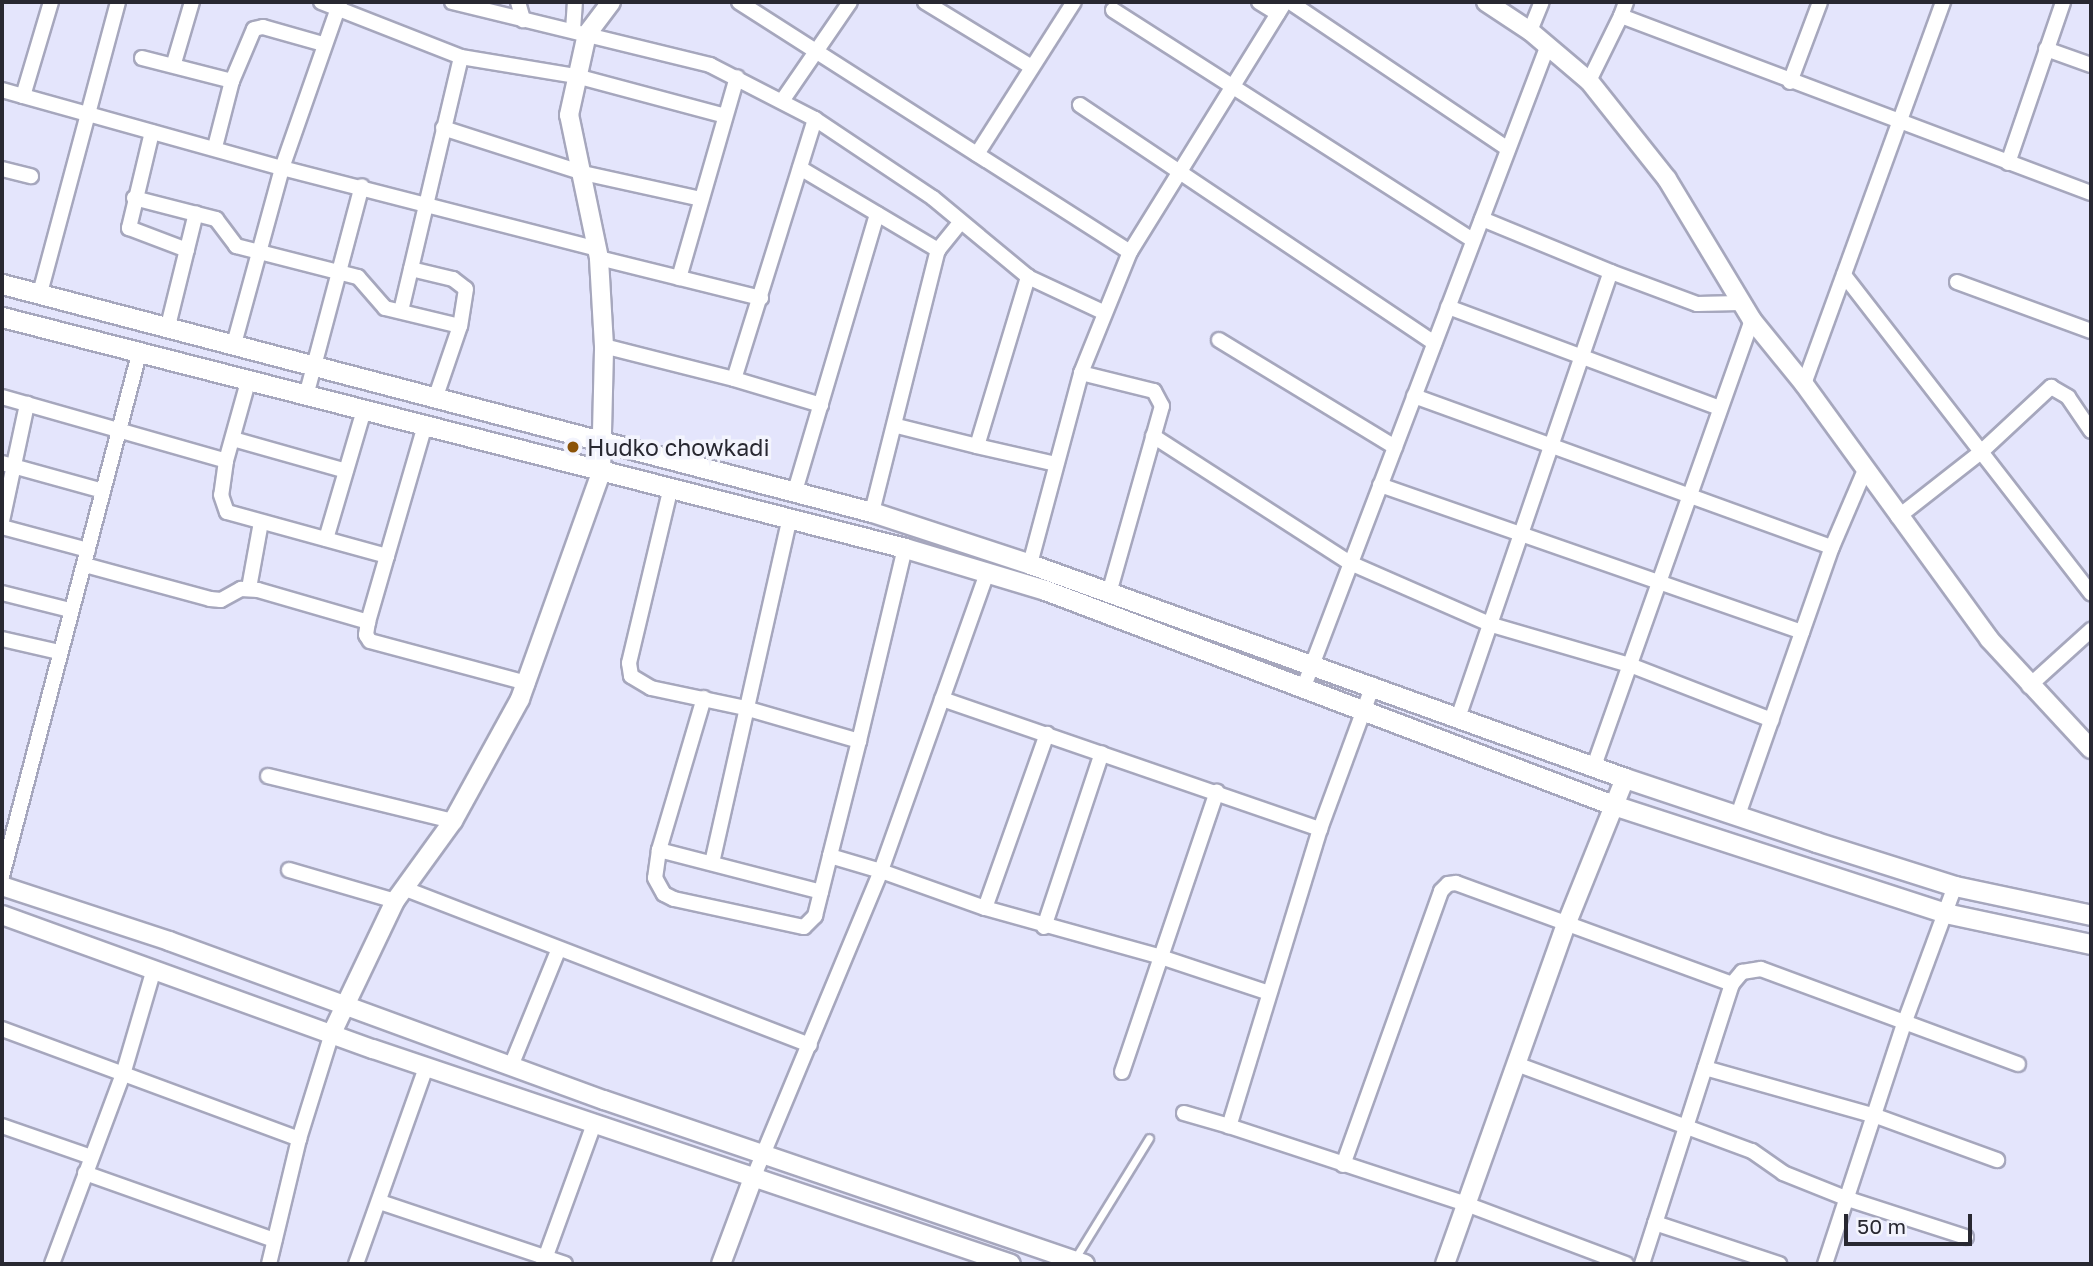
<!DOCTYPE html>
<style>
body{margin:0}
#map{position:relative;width:2093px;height:1266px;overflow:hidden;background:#e4e5fc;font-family:"Golos Text",sans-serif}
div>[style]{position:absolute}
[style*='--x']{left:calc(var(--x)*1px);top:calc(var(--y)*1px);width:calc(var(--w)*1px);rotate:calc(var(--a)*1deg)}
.roads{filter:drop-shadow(2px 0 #a6a7bd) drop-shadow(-2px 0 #a6a7bd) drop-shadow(0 2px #a6a7bd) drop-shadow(0 -2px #a6a7bd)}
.service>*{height:7px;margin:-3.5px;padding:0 3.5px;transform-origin:3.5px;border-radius:3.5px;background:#fff}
.minor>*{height:14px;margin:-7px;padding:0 7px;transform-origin:7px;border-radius:7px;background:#fff}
.tertiary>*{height:18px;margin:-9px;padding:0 9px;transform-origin:9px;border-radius:9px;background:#fff}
.secondary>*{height:19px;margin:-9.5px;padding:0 9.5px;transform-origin:9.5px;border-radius:9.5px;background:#fff}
.dots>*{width:19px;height:19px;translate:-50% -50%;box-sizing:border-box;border:4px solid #f3f4fd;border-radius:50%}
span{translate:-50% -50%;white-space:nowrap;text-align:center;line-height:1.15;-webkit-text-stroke:7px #f3f4fd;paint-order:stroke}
.poi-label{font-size:23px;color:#282831}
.left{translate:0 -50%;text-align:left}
.frame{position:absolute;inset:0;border:4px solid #282831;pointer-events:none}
.scale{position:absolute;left:1844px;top:1214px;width:128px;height:32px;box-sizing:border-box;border:4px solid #282831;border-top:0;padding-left:9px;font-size:21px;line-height:24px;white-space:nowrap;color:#282831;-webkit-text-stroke:5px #f3f4fd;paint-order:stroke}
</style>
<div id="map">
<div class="roads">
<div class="service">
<i style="--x:1074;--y:1260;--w:143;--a:-58.4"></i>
</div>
<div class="minor">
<i style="--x:51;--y:2;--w:98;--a:106.6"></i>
<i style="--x:23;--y:96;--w:67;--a:15.5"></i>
<i style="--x:88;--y:114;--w:116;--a:-75"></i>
<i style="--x:321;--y:2;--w:150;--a:21.4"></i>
<i style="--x:461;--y:57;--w:117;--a:9.4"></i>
<i style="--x:576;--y:76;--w:154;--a:15"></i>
<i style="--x:452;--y:2;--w:266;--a:13.7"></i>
<i style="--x:710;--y:65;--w:118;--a:27.2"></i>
<i style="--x:815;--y:119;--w:272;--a:107.3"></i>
<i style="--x:734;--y:379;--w:134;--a:-165.8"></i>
<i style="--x:518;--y:2;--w:19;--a:74"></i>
<i style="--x:739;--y:2;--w:464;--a:32.6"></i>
<i style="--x:1130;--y:252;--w:294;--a:-58.2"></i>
<i style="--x:925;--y:2;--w:123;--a:31.4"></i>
<i style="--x:1259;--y:2;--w:22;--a:32"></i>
<i style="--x:1290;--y:2;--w:263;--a:34"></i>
<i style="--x:1113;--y:10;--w:427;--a:32.6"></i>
<i style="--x:1621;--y:16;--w:15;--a:-70"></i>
<i style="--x:573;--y:30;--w:28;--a:-86"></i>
<i style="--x:1530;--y:31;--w:31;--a:-68"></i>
<i style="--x:2046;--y:49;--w:48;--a:19.6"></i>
<i style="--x:142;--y:58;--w:93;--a:14.3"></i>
<i style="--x:174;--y:63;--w:64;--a:-73.6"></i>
<i style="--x:1589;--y:81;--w:72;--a:-63.8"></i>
<i style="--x:1621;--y:16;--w:502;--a:20.64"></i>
<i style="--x:1790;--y:82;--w:85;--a:-69.4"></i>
<i style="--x:2;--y:90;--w:22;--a:16"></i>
<i style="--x:782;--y:101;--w:120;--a:-55.5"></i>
<i style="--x:1080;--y:105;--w:427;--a:33.9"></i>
<i style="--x:815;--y:119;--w:142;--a:33.8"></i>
<i style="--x:933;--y:198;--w:124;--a:39.7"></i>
<i style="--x:443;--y:128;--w:147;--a:17.8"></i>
<i style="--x:583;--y:173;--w:121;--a:12.4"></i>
<i style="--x:152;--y:132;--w:99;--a:103.5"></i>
<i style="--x:129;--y:228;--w:62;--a:20.8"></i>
<i style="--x:215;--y:147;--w:68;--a:-75.6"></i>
<i style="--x:232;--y:81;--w:56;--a:-67.1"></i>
<i style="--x:254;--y:29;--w:9;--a:-13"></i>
<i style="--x:263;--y:27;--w:62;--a:15.8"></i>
<i style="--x:977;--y:154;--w:180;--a:-57.5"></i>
<i style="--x:2008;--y:163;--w:170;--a:-71.1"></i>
<i style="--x:800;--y:168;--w:161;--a:30.7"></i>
<i style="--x:2;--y:169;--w:30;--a:14"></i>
<i style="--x:134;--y:198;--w:85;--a:14.4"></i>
<i style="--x:216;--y:219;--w:34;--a:53"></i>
<i style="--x:236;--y:246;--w:126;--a:14.3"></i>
<i style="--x:358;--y:277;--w:41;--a:48.9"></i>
<i style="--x:385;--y:308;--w:77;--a:13.5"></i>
<i style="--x:1482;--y:219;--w:139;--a:22.3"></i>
<i style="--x:599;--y:258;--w:167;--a:13.9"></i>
<i style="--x:411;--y:269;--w:43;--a:13.4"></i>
<i style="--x:453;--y:279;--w:16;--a:38"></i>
<i style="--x:466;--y:289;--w:37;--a:99"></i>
<i style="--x:460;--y:326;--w:74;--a:108.9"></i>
<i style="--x:1844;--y:275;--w:403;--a:52.2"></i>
<i style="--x:679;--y:278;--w:209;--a:-73.9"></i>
<i style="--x:1957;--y:282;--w:143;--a:20.1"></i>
<i style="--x:40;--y:293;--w:185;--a:-75"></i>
<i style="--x:88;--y:114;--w:201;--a:15.6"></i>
<i style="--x:282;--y:168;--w:176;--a:-70.7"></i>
<i style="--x:1448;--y:307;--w:289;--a:20.4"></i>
<i style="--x:401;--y:311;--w:261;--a:-76.7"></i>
<i style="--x:168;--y:326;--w:116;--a:-76.1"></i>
<i style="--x:1219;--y:340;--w:206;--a:31.3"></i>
<i style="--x:234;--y:344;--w:182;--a:-74.7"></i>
<i style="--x:282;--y:168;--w:325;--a:14.4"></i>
<i style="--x:1081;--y:373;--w:75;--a:13.9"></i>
<i style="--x:1154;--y:391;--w:17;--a:62"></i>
<i style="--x:1162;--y:406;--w:194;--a:105.8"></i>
<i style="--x:734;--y:379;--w:91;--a:16.6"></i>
<i style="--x:248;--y:382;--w:82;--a:105.6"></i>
<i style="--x:226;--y:461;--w:34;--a:98"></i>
<i style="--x:221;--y:495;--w:18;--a:71"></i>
<i style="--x:227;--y:512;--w:166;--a:15.4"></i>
<i style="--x:387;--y:556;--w:69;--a:106.1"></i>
<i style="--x:368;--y:622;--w:13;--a:99"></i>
<i style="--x:366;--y:635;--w:7;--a:56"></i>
<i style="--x:370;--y:641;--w:163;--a:15"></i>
<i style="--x:1804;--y:384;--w:407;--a:-70"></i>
<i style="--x:306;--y:396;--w:217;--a:-75.1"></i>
<i style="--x:1414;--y:396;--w:444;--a:19.9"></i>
<i style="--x:2;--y:397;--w:233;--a:15.9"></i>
<i style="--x:897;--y:426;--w:82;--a:14"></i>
<i style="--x:1153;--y:436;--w:234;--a:32.8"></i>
<i style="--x:1350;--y:563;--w:155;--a:23.6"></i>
<i style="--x:1492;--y:625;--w:144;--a:16.2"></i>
<i style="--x:1630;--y:665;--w:152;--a:21.2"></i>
<i style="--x:233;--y:439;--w:117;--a:15.8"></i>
<i style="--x:2;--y:463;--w:105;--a:15.5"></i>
<i style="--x:1056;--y:464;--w:81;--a:-167.2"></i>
<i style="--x:977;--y:446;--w:177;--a:-73.2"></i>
<i style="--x:1028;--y:277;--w:83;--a:25"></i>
<i style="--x:1380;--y:485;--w:447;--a:19.2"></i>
<i style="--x:670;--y:491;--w:177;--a:103.4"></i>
<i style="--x:629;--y:663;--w:13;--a:81"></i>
<i style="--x:631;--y:676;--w:23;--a:31"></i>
<i style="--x:651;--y:688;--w:96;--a:12"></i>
<i style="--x:745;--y:708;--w:119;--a:16.1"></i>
<i style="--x:859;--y:741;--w:119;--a:104.2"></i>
<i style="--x:830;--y:856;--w:53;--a:16.4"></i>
<i style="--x:881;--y:871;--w:333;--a:112.6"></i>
<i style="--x:795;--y:491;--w:289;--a:-73.5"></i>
<i style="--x:872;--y:512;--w:270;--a:-75.9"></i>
<i style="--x:938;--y:250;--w:36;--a:-51"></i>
<i style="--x:1898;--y:517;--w:105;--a:-38.1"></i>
<i style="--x:1981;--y:452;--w:96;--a:-42.9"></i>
<i style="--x:2051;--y:387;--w:20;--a:30"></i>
<i style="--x:2068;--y:397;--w:41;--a:55.9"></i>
<i style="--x:2;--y:521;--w:120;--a:-77.9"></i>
<i style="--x:2;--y:527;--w:89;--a:15"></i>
<i style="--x:326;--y:539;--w:134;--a:-73.6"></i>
<i style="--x:387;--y:556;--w:136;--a:-73.8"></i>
<i style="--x:1030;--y:564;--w:198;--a:-75"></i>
<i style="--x:1081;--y:373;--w:131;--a:-68"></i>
<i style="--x:85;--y:565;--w:130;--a:15.2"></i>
<i style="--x:210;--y:599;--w:11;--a:5"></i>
<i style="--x:221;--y:600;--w:23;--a:-29"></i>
<i style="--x:241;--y:589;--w:17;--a:3"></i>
<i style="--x:258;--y:590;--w:115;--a:16.2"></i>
<i style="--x:987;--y:573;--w:316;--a:109.6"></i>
<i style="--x:881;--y:871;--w:110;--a:19.6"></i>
<i style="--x:985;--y:908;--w:180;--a:15.5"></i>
<i style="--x:1158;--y:956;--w:117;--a:18.4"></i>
<i style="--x:249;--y:588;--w:67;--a:-79.7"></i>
<i style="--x:2;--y:593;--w:70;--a:14"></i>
<i style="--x:2;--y:639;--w:58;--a:12.8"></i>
<i style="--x:1373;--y:685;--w:153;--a:110.2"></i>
<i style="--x:1320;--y:829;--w:311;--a:107"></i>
<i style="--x:1229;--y:1126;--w:250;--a:18.2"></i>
<i style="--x:1466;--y:1204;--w:171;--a:20.6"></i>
<i style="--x:2029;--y:686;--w:84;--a:-42.1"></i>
<i style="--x:1303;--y:689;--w:689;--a:-69.17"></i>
<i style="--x:704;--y:698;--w:159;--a:106.5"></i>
<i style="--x:659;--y:850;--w:167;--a:14.5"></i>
<i style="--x:821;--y:892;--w:37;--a:-76"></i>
<i style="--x:942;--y:699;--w:400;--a:19"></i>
<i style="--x:1459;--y:715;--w:468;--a:-71.1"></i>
<i style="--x:1611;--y:272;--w:92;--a:20.4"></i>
<i style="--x:1697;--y:304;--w:43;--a:-1.3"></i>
<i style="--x:859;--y:741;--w:198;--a:-76.6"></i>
<i style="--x:1594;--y:766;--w:473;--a:-70.5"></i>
<i style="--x:268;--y:776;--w:190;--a:13.7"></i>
<i style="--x:1738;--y:815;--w:284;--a:-70.7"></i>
<i style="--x:1832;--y:547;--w:84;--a:-66.8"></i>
<i style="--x:659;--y:850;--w:28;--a:98"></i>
<i style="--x:655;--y:878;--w:18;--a:61"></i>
<i style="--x:664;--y:894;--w:11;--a:27"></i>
<i style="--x:674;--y:899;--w:133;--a:12.2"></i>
<i style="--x:804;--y:927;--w:16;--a:-45"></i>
<i style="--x:815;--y:916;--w:25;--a:-76"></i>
<i style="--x:712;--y:863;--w:350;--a:-77.3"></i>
<i style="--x:289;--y:870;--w:110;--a:16.3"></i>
<i style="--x:2;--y:876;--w:540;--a:-75.29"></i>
<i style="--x:403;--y:888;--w:436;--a:21.1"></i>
<i style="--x:985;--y:908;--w:185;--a:-70.4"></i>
<i style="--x:1044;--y:927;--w:183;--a:-71.6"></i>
<i style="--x:2;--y:1029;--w:317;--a:20.3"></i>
<i style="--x:1519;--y:1065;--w:248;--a:20.3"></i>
<i style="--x:1752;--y:1151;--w:38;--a:35"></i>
<i style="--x:1783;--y:1173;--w:70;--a:21.8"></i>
<i style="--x:1848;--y:1199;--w:124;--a:17.9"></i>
<i style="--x:511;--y:1066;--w:124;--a:-67.8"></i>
<i style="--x:1705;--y:1068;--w:178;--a:15.7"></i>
<i style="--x:1876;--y:1116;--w:129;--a:20"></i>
<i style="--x:1122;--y:1072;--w:296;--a:-71.3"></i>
<i style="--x:1184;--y:1113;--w:47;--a:16.1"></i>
<i style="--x:2;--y:1126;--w:94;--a:19.2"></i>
<i style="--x:1343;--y:1165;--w:291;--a:-70.3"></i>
<i style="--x:1441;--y:891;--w:10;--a:-45"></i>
<i style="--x:1448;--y:884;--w:8;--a:-7"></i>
<i style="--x:1456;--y:883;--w:294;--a:20.1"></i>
<i style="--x:85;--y:1173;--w:201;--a:19.5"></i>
<i style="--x:380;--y:1202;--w:195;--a:18.5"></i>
<i style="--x:1655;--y:1223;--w:131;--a:18.3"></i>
<i style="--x:52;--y:1264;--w:206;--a:-69.5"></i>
<i style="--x:124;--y:1071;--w:106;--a:-73.6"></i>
<i style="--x:269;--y:1264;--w:129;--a:-76.5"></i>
<i style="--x:299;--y:1139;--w:111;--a:-72.7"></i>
<i style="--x:356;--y:1264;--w:209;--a:-70.4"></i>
<i style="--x:543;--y:1264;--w:149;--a:-70"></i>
<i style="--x:1642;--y:1264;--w:294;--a:-72.2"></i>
<i style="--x:1732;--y:984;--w:16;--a:-50"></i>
<i style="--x:1742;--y:972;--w:19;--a:-9"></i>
<i style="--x:1761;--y:969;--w:274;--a:20.3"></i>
<i style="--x:1825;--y:1264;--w:256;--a:-71.8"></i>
<i style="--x:1905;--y:1021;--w:144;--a:-69.7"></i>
</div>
<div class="tertiary">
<i style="--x:1486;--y:2;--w:53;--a:33.4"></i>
<i style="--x:1530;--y:31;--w:77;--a:40.3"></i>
<i style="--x:1589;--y:81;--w:125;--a:51.5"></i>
<i style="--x:1667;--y:179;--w:165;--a:58.9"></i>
<i style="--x:1752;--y:320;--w:82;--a:50.9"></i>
<i style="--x:1804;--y:384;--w:315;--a:54"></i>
<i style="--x:1989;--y:639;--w:150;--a:47.2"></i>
<i style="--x:2;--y:886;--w:176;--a:18.2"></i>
<i style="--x:169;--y:941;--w:463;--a:20.1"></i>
<i style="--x:604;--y:1100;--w:508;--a:18.83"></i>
<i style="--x:2;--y:915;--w:394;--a:19.9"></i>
<i style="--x:373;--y:1049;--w:673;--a:18.62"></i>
<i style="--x:332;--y:1033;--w:146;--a:-64.5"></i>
<i style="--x:395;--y:901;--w:99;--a:-54.1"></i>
<i style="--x:453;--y:821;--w:139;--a:-61.2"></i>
<i style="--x:520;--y:699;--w:240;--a:-70.3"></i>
<i style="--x:601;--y:473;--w:127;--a:-88.6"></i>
<i style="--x:604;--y:346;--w:88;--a:-93.3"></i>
<i style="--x:599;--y:258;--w:146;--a:-101.8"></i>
<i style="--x:569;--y:115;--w:83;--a:-77.5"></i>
<i style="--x:587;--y:34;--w:40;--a:-53"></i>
<i style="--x:721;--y:1264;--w:92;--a:-69.6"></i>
<i style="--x:1445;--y:1264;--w:360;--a:-70.4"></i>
<i style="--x:1566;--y:925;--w:158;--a:-68.1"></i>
</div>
<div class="secondary">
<i style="--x:2;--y:284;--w:899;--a:14.69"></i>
<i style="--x:872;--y:512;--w:166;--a:18.2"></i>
<i style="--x:1030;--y:564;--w:632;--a:19.78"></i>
<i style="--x:1625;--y:778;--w:201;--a:18.5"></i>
<i style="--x:1816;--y:842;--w:146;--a:17.6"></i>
<i style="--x:1955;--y:886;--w:139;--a:12"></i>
<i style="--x:2;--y:317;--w:932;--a:14.35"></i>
<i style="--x:905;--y:548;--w:146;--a:16.7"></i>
<i style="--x:1045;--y:590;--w:607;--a:20.73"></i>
<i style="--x:1613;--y:805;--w:349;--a:18"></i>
<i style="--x:1945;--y:913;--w:149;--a:12"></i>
</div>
</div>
<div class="dots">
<i style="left:573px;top:447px;background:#8b5308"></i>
</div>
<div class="poi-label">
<span class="left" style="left:587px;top:447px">Hudko chowkadi</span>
</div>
<div class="frame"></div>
<div class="scale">50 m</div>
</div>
